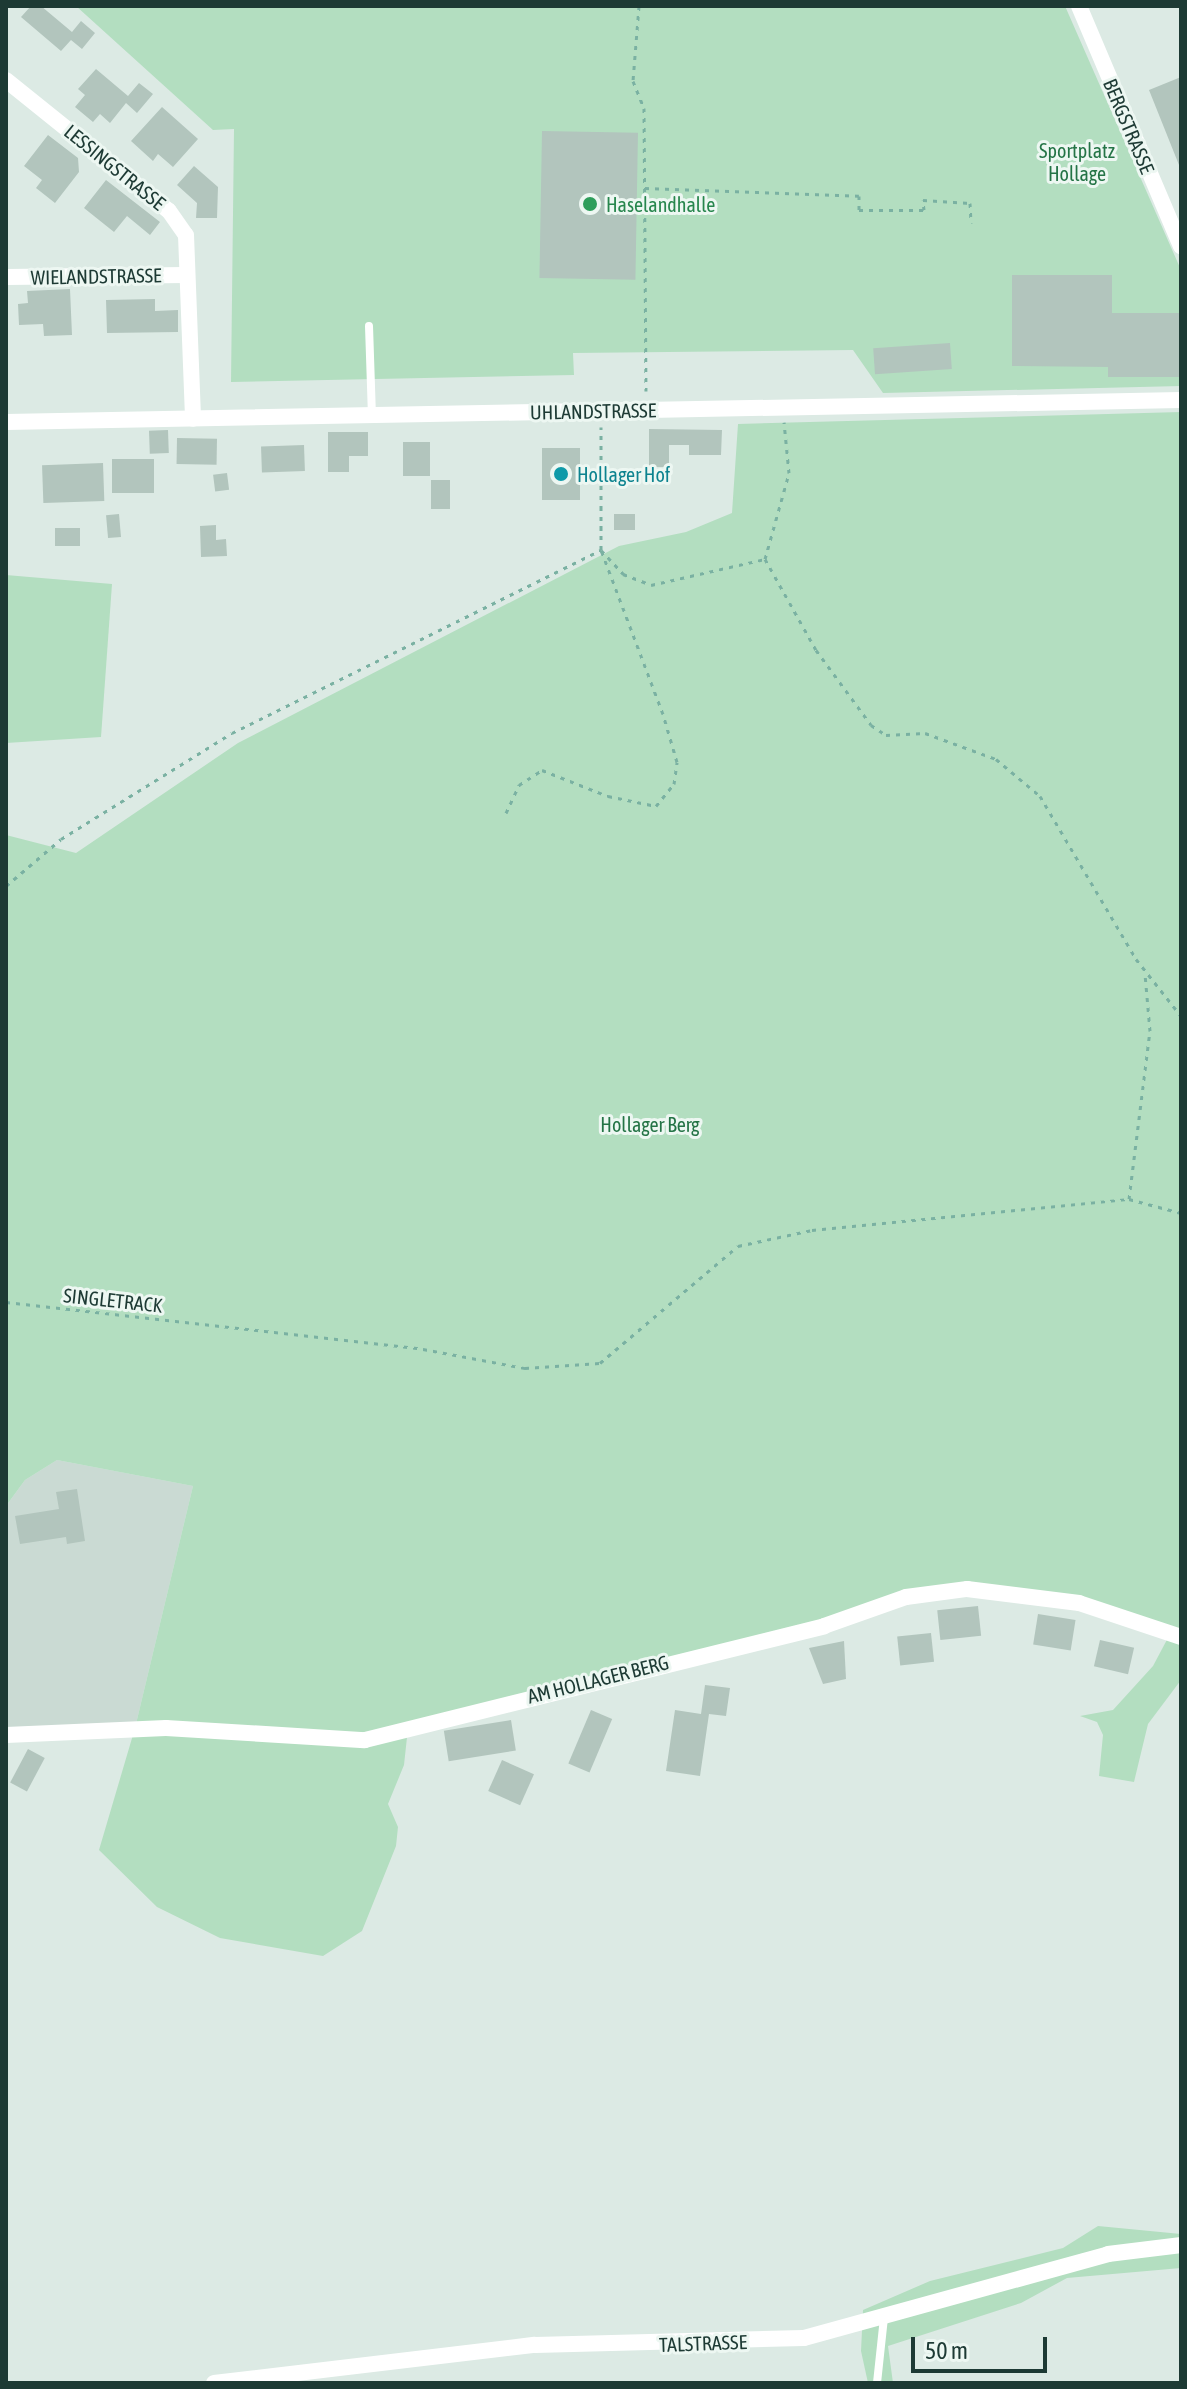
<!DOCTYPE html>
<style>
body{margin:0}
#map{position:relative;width:1187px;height:2389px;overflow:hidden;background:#dceae4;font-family:"Asap Condensed",sans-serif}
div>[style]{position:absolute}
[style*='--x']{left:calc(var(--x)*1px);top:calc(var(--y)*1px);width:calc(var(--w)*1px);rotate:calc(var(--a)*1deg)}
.built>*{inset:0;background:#cadad3}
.green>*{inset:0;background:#b3dec0}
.building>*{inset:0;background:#b2c5bd;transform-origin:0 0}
.path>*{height:3px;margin-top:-1.5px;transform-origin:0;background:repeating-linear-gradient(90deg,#7ab1a2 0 4px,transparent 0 10px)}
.service>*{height:8px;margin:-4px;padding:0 4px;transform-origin:4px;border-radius:4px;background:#fff}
.minor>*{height:16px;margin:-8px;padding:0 8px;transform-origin:8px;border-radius:8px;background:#fff}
.dots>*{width:22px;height:22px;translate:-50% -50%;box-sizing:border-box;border:4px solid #edf7f2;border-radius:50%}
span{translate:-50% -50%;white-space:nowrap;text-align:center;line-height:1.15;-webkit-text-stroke:6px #edf7f2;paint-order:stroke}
.street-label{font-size:20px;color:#1d3a34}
.park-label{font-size:20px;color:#247446}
.leisure-label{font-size:20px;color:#27864d}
.left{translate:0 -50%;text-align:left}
.culture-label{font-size:20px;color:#0d838f}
.frame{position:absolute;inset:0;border:8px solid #1d3a34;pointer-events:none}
.scale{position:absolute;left:911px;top:2337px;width:136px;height:36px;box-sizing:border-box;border:4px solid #1d3a34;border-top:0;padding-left:10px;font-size:24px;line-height:28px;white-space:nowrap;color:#1d3a34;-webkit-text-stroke:6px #edf7f2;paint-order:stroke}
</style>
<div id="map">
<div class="built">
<i style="clip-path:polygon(57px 1460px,193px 1486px,135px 1728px,6px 1735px,6px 1506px,25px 1480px)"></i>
</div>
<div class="green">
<i style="clip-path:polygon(76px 6px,1065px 6px,1181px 270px,1181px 386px,883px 393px,853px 350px,573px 353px,574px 375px,231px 382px,234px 129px,213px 130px)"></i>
<i style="clip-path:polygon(1181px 412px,1181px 1680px,1148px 1724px,1134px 1782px,1099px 1776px,1103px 1735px,1097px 1722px,1080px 1716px,1113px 1710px,1153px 1666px,1170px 1634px,1079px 1603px,967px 1589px,408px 1728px,404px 1765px,388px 1804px,398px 1827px,396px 1846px,362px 1931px,323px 1956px,220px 1938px,157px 1907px,99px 1850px,135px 1728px,193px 1486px,57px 1460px,25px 1480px,6px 1506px,6px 835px,76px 853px,238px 743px,619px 546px,686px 532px,732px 513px,738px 424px)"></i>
<i style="clip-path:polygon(6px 575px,112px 584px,101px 737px,6px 743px)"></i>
<i style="clip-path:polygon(1098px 2226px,1181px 2234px,1181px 2268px,1067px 2278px,1021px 2303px,888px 2346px,893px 2383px,868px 2383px,861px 2351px,863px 2310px,930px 2281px,1063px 2248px)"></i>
</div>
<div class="building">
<i style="clip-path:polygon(31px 6px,41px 6px,72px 32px,81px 21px,95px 33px,82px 49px,71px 40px,61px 51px,21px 17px)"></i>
<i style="clip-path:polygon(96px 69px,128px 96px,139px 83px,153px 94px,137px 113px,126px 103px,110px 123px,100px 114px,93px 122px,75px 107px,85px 95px,78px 89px)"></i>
<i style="clip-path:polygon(1181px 77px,1181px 170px,1149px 90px)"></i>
<i style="clip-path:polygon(162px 107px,198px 139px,173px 167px,158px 154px,153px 161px,131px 141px)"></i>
<i style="left:542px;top:131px;width:96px;height:147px;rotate:1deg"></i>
<i style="clip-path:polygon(48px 135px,78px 158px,79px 172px,55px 203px,36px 188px,42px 180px,24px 166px)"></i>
<i style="clip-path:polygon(194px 166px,218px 187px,217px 218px,196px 218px,197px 203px,177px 185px)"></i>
<i style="clip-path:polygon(106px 180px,160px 222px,150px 235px,127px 216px,114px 232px,84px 208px)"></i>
<i style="clip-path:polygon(1012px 275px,1112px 275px,1112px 313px,1181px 313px,1181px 377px,1108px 377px,1108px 367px,1012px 366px)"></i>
<i style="clip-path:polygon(70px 289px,72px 335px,44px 336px,43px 324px,19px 325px,18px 304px,28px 303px,27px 291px)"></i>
<i style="clip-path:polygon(155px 299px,155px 311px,178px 310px,178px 332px,107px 333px,106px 300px)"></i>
<i style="left:950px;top:343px;width:26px;height:77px;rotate:86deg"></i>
<i style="clip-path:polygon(649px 429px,722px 430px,721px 455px,689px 455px,689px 445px,669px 445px,669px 467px,649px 467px)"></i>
<i style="left:168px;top:430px;width:23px;height:19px;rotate:88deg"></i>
<i style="clip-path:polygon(328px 432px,368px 432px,368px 456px,349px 456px,349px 472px,328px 472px)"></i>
<i style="left:177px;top:438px;width:40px;height:26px;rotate:1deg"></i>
<i style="left:403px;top:442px;width:27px;height:34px"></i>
<i style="left:304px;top:445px;width:26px;height:43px;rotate:88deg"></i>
<i style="left:542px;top:448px;width:38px;height:52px"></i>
<i style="left:154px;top:459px;width:34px;height:42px;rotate:90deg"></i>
<i style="left:103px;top:463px;width:38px;height:61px;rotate:88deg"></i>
<i style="left:227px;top:473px;width:17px;height:14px;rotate:83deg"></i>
<i style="left:431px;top:480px;width:19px;height:29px"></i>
<i style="left:119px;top:514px;width:23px;height:13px;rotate:85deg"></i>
<i style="left:635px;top:514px;width:16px;height:21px;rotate:90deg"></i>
<i style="clip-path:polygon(216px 525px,216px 540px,226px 539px,227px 556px,201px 557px,200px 526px)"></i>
<i style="left:55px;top:528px;width:25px;height:18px"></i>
<i style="clip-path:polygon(77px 1489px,85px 1541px,67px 1544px,66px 1537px,20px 1544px,15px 1516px,59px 1509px,56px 1492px)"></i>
<i style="left:978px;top:1606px;width:30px;height:41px;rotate:84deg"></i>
<i style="left:1038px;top:1614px;width:38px;height:31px;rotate:9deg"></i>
<i style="left:931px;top:1633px;width:29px;height:34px;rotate:84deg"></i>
<i style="left:1100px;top:1640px;width:35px;height:27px;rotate:13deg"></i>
<i style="clip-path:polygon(844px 1641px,846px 1679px,823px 1684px,809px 1648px)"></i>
<i style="clip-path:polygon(705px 1685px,730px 1688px,726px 1716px,709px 1714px,700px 1776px,666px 1771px,675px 1710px,701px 1714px)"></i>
<i style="left:591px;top:1710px;width:23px;height:58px;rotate:23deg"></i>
<i style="left:511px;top:1720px;width:31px;height:68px;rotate:81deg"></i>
<i style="left:28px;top:1749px;width:19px;height:38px;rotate:28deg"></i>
<i style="left:502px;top:1760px;width:35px;height:34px;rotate:24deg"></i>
</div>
<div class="path">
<i style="--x:639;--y:6;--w:75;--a:94.6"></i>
<i style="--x:633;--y:81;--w:29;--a:68"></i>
<i style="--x:644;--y:108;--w:283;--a:89.6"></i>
<i style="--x:645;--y:188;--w:214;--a:2.1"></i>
<i style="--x:859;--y:196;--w:14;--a:90"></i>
<i style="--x:859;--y:210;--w:65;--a:0"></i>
<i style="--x:924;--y:210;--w:10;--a:-96"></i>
<i style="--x:923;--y:200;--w:47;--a:3.7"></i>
<i style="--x:970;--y:203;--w:20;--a:87"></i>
<i style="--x:601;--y:550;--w:33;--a:47"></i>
<i style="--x:623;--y:574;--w:30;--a:21"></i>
<i style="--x:651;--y:585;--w:117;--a:-12.8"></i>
<i style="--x:765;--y:559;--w:104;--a:60.7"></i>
<i style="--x:816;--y:650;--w:93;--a:53.7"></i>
<i style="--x:871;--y:725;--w:18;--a:34"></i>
<i style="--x:886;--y:735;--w:39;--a:-3"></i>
<i style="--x:925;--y:733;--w:76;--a:20.1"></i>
<i style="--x:996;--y:759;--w:57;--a:40.1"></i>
<i style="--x:1040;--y:796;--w:189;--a:59.5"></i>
<i style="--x:1136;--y:959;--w:73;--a:51.7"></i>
<i style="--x:765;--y:559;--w:89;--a:-74.4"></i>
<i style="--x:789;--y:473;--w:51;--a:-95.6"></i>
<i style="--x:506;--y:813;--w:31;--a:-65"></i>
<i style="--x:519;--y:785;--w:27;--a:-33"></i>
<i style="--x:542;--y:770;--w:71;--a:21.5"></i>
<i style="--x:608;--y:796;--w:49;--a:11.8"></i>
<i style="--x:656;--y:806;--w:28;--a:-51"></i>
<i style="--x:674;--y:784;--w:22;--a:-82"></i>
<i style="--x:677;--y:762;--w:50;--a:-106.3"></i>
<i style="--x:663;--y:714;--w:175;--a:-110.7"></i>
<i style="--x:601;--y:550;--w:123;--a:-90"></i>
<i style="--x:6;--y:886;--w:72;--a:-40.5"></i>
<i style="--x:61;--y:839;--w:201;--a:-31.8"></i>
<i style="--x:232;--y:733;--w:412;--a:-26.4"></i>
<i style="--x:1129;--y:1199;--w:169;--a:-82.9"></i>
<i style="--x:1150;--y:1031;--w:57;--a:-95"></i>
<i style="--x:6;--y:1302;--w:420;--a:6.4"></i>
<i style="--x:423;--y:1349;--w:104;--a:10.6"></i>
<i style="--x:525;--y:1368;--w:75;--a:-3.8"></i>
<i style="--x:600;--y:1363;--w:181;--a:-40.3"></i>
<i style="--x:738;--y:1246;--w:76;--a:-12.2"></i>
<i style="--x:812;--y:1230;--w:319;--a:-5.6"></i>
<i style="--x:1129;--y:1199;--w:54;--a:15.1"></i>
</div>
<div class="service">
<i style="--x:369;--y:326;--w:89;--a:88.1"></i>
<i style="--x:877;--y:2383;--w:65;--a:-83.9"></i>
</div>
<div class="minor">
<i style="--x:1079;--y:6;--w:261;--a:67"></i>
<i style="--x:6;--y:80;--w:209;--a:38.8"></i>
<i style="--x:169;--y:211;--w:29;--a:55"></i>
<i style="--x:186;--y:235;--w:184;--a:87.8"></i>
<i style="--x:6;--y:277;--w:180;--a:-0.6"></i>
<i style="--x:6;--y:422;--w:1175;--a:-1.07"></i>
<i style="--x:6;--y:1735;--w:160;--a:-2.5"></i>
<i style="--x:166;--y:1728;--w:199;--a:3.5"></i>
<i style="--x:365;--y:1740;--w:473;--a:-13.9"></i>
<i style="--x:824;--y:1626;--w:87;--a:-19.5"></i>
<i style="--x:906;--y:1597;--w:62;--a:-7.5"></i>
<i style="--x:967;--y:1589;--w:113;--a:7.1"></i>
<i style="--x:1079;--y:1603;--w:108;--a:18.4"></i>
<i style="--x:214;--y:2383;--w:323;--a:-6.8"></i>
<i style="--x:535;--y:2345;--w:269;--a:-1.5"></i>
<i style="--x:804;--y:2338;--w:315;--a:-15.4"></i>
<i style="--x:1108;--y:2254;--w:74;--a:-7"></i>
</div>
<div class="dots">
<i style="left:590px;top:204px;background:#2e9e5b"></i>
<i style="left:561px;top:474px;background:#0f9aa8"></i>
</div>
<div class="street-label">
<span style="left:1129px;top:126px;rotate:67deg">BERGSTRASSE</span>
<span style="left:115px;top:167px;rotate:39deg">LESSINGSTRASSE</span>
<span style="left:96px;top:276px;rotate:-1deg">WIELANDSTRASSE</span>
<span style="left:593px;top:411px;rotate:-1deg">UHLANDSTRASSE</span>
<span style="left:113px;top:1300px;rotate:6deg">SINGLETRACK</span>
<span style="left:598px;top:1679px;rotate:-14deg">AM HOLLAGER BERG</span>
<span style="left:703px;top:2343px;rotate:-2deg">TALSTRASSE</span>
</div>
<div class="park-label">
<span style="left:1077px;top:162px">Sportplatz<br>Hollage</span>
<span style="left:650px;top:1124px">Hollager Berg</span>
</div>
<div class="leisure-label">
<span class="left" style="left:606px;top:204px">Haselandhalle</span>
</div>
<div class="culture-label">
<span class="left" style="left:577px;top:474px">Hollager Hof</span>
</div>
<div class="frame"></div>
<div class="scale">50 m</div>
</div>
